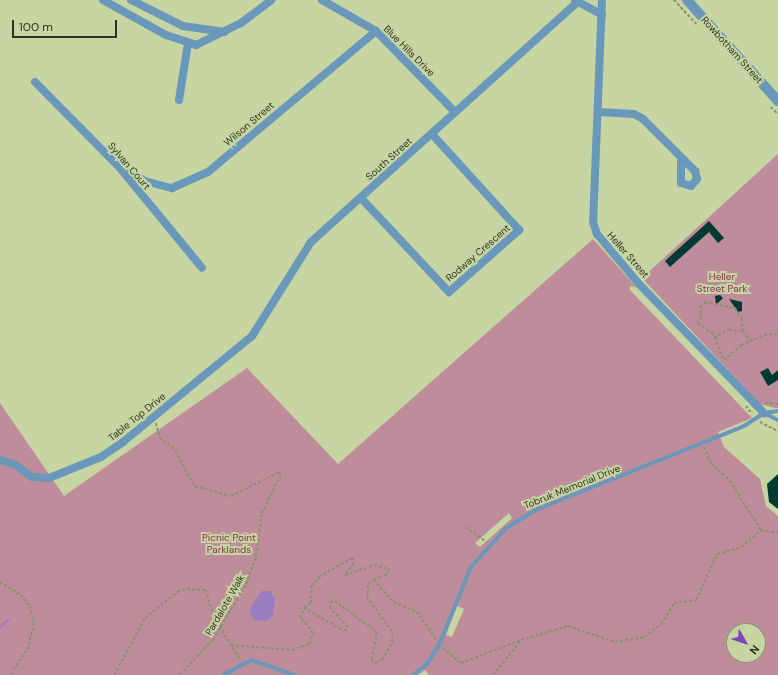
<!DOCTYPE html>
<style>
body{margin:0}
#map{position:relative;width:778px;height:675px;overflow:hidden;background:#c7d5a2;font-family:"DM Sans",sans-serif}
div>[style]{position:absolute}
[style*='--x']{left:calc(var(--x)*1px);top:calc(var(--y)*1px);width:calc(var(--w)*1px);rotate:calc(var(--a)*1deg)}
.green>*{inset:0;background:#be8c9a}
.water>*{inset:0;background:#987ec1}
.stream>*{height:2px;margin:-1px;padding:0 1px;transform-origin:1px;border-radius:1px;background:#987ec1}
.building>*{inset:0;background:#003a32}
.path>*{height:1.5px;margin-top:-0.75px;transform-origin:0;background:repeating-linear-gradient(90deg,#88926c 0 3px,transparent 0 5px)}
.service>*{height:4px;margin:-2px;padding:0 2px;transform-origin:2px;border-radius:2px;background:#6998bb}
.minor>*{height:8px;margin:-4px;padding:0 4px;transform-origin:4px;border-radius:4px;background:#6998bb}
.tertiary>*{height:10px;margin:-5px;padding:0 5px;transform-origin:5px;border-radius:5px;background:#6998bb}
span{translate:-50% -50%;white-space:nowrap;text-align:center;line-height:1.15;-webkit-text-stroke:4px #c7d5a2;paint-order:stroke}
.street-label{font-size:10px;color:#2e341f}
.park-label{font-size:10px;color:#8b2d50}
.north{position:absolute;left:726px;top:623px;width:40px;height:40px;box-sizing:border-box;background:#c7d5a2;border:1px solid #8a956e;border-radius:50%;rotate:129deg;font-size:11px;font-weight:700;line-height:16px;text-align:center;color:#2e341f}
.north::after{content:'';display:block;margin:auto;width:14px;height:18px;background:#7d48bf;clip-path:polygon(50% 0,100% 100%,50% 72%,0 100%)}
.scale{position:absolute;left:12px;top:20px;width:105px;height:18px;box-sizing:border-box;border:2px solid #2e341f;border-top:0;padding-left:5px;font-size:12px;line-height:14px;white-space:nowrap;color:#2e341f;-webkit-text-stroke:3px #c7d5a2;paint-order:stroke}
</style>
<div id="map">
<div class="green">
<i style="clip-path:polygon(778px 154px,778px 408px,775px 408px,760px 404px,642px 278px)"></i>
<i style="clip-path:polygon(evenodd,593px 239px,636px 287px,630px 286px,630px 290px,752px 418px,718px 432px,724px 447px,760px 479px,766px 506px,778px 516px,778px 675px,429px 675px,425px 670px,418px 675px,0 675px,0 403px,64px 496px,247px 368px,338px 464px,593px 239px,509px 513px,512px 518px,480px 547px,475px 543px,509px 513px,593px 239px,457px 606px,464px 609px,452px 637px,446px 635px,457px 606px,593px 239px,734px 631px,758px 631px,758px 655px,734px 655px,734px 631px)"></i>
</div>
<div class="water">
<i style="clip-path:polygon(261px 591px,270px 591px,275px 599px,273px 615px,266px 621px,254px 620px,249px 611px)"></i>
</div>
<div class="stream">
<i style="--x:0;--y:627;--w:11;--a:-41"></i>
</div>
<div class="building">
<i style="clip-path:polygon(709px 221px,724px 238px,718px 243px,709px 232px,670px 267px,665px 261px)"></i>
<i style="clip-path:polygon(720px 295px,723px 298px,716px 305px,715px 296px)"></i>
<i style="clip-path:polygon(729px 299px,742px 302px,742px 311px,738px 312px)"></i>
<i style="clip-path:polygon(768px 368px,772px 375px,778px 370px,778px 380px,768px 386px,760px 372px)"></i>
<i style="clip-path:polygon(778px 474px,778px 509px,769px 502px,767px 484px)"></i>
</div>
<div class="path">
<i style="--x:674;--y:0;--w:33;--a:47"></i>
<i style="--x:771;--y:107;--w:10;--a:45"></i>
<i style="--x:714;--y:338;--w:17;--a:-31"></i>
<i style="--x:729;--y:329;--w:14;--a:12"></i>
<i style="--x:723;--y:359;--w:27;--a:-112"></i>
<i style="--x:713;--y:334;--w:19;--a:-148"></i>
<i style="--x:697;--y:324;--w:7;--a:-56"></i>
<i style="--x:701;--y:318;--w:11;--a:-95"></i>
<i style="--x:700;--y:307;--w:7;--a:-45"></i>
<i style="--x:705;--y:302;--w:31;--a:11"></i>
<i style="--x:735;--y:308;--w:12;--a:55"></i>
<i style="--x:742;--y:318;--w:14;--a:86"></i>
<i style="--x:743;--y:332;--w:12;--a:48"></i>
<i style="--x:724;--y:360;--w:23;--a:-41"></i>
<i style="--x:741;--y:345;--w:25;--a:-23"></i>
<i style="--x:764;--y:335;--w:14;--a:-4"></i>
<i style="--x:765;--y:403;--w:13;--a:4"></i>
<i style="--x:746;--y:406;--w:10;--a:53"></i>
<i style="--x:760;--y:422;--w:20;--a:27"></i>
<i style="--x:156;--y:423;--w:16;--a:75"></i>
<i style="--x:160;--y:438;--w:16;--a:35"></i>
<i style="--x:173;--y:447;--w:45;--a:60.6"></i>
<i style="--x:195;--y:486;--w:37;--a:16"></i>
<i style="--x:231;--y:496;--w:54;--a:-26.6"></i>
<i style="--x:279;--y:472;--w:4;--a:56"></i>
<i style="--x:281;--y:475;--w:43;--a:116"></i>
<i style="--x:262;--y:514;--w:44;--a:97.8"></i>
<i style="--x:256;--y:558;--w:30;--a:110"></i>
<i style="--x:246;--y:586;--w:63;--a:121.4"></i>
<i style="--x:213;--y:640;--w:48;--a:133.3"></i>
<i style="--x:704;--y:447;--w:17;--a:66"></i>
<i style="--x:711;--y:463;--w:26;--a:43"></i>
<i style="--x:730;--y:481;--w:58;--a:57.7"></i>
<i style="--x:466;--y:527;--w:26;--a:36"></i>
<i style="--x:0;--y:582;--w:25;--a:32"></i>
<i style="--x:21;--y:595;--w:14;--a:51"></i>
<i style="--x:30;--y:606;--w:17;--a:77"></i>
<i style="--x:34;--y:623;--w:25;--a:102"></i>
<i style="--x:29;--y:647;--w:33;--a:123"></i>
<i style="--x:304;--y:608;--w:9;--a:-36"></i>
<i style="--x:311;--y:603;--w:17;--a:-90"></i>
<i style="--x:311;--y:586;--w:12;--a:-48"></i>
<i style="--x:319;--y:577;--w:39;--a:-30"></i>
<i style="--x:353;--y:557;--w:7;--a:82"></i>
<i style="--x:354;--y:564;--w:14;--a:129"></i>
<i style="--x:345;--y:575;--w:31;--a:-19"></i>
<i style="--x:374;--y:565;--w:16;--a:15"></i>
<i style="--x:389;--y:569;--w:8;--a:113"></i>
<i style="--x:386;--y:576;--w:13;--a:162"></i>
<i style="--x:231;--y:645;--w:61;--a:4.7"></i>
<i style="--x:292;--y:650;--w:18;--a:-19"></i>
<i style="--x:309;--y:644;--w:12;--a:-70"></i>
<i style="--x:313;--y:633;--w:20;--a:-131"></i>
<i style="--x:300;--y:618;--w:11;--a:-68"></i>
<i style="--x:304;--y:608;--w:46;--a:29.9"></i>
<i style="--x:344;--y:631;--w:5;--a:-37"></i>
<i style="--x:348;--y:628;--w:27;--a:-132"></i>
<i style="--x:330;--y:608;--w:6;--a:-90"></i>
<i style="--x:330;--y:602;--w:5;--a:-11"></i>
<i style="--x:335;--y:601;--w:52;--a:36.4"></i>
<i style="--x:377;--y:632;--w:27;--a:100"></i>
<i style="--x:372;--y:659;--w:5;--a:53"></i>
<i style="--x:375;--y:663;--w:8;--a:-23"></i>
<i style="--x:382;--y:660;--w:20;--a:-60"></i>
<i style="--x:392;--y:643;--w:11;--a:-90"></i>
<i style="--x:392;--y:632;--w:42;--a:-126.3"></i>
<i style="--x:367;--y:598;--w:15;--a:-86"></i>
<i style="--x:368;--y:583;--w:7;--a:-27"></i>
<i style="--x:374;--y:580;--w:30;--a:48"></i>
<i style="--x:394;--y:602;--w:25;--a:23"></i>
<i style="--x:417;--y:612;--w:33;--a:55"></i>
<i style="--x:443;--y:648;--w:23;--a:40"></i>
<i style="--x:461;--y:663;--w:64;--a:-21"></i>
<i style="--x:114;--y:675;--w:65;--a:-61.5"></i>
<i style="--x:145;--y:618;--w:41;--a:-39.1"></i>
<i style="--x:177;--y:592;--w:10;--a:-17"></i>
<i style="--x:187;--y:589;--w:19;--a:3"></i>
<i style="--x:206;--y:590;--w:29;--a:74"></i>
<i style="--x:214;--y:618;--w:49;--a:57.6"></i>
<i style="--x:493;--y:675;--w:45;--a:-51.3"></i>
<i style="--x:521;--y:640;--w:49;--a:-16.6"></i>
<i style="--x:568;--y:626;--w:50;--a:18.8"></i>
<i style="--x:615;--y:642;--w:29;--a:-10"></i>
<i style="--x:644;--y:637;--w:21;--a:-37"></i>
<i style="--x:661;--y:624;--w:25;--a:-58"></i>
<i style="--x:674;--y:603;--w:22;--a:-8"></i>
<i style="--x:696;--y:600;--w:51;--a:-65.5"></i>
<i style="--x:717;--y:554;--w:25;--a:-16"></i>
<i style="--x:741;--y:547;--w:26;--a:-40"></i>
<i style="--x:761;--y:530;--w:17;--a:10"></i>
</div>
<div class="service">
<i style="--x:764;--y:413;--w:16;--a:27"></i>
<i style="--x:223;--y:675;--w:32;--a:-28"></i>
<i style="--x:251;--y:660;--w:46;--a:18.8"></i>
<i style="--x:413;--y:675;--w:18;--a:-38"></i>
<i style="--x:427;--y:664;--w:22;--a:-58"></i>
<i style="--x:439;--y:645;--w:84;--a:-67.7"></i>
<i style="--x:471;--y:567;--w:52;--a:-48.1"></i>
<i style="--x:506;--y:528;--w:37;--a:-31"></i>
<i style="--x:538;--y:509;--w:222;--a:-21.9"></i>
<i style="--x:744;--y:426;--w:24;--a:-33"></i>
<i style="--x:764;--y:413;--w:14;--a:-8"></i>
</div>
<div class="minor">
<i style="--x:103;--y:0;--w:72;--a:29.1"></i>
<i style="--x:166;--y:35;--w:32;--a:18"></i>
<i style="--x:196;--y:45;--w:50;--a:-26.1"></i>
<i style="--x:241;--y:23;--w:38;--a:-37"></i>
<i style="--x:131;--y:0;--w:58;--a:26.6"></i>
<i style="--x:183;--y:26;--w:42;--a:8.1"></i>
<i style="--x:322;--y:0;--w:62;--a:29.9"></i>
<i style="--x:376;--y:31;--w:113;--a:45.7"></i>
<i style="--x:575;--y:0;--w:31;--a:29"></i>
<i style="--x:602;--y:0;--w:222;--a:92.3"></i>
<i style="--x:593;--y:222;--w:13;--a:72"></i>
<i style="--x:597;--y:234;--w:65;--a:50"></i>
<i style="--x:639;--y:284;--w:180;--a:45.9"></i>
<i style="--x:35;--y:82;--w:121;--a:45.3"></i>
<i style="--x:120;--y:168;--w:129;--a:50.6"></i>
<i style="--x:179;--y:100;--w:58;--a:-81"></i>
<i style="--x:598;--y:112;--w:36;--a:3"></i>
<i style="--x:634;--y:114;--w:10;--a:29"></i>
<i style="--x:643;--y:119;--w:74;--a:45"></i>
<i style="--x:695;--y:171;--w:8;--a:76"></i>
<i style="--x:697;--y:179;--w:9;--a:131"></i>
<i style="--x:691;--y:186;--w:10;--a:-163"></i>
<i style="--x:681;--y:183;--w:21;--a:-90"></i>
<i style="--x:120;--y:168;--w:28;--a:27"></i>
<i style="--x:145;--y:181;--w:28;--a:15"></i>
<i style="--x:172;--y:188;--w:39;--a:-24"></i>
<i style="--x:208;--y:172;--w:219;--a:-40"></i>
<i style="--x:361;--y:198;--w:129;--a:46.9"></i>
<i style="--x:449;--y:292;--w:94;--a:-41.5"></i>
<i style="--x:519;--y:230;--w:130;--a:-132.2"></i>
<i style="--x:0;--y:460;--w:15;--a:16"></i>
<i style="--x:14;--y:464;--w:22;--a:36"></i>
<i style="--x:32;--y:477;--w:17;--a:3"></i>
<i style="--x:49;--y:478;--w:56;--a:-22"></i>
<i style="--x:101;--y:457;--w:27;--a:-34"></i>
<i style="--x:123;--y:442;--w:167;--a:-39.4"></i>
<i style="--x:252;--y:336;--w:111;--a:-57.9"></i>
<i style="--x:311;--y:242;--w:362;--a:-42"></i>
</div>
<div class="tertiary">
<i style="--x:687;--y:0;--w:136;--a:48"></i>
</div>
<div class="street-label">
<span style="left:732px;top:50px;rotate:48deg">Rowbotham Street</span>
<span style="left:409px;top:51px;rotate:45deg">Blue Hills Drive</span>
<span style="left:249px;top:124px;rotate:-40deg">Wilson Street</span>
<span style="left:389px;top:159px;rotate:-42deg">South Street</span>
<span style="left:129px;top:166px;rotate:49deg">Sylvan Court</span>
<span style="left:478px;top:253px;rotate:-41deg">Rodway Crescent</span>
<span style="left:628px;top:255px;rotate:49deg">Heller Street</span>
<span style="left:137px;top:417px;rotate:-39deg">Table Top Drive</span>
<span style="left:572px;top:487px;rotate:-22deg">Tobruk Memorial Drive</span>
<span style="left:225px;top:605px;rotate:-60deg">Pardalote Walk</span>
</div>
<div class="park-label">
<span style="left:722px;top:282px">Heller<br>Street Park</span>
<span style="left:229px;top:543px">Picnic Point<br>Parklands</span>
</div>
<div class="north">N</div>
<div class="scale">100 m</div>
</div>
